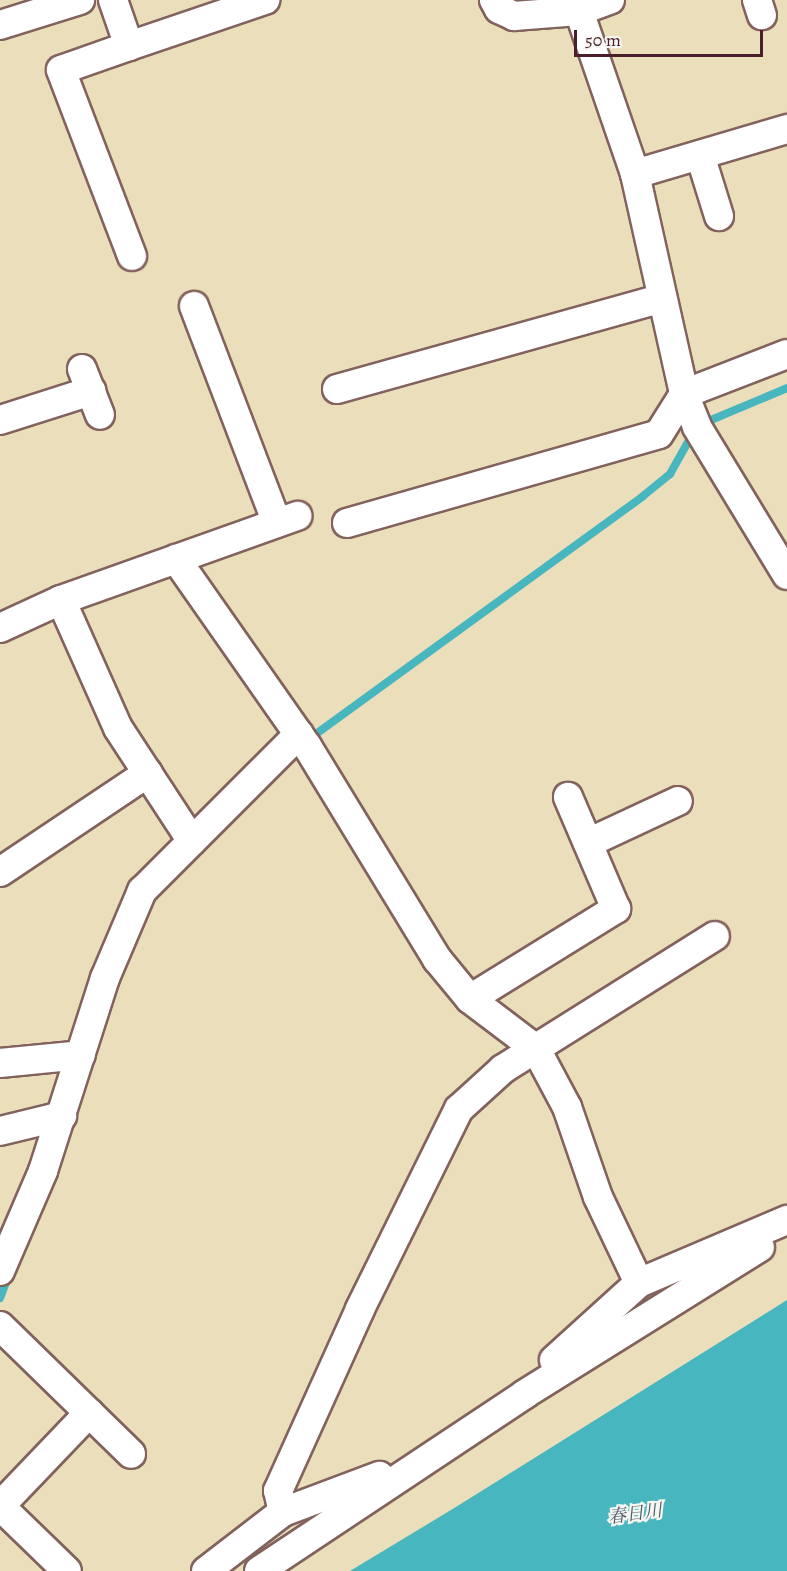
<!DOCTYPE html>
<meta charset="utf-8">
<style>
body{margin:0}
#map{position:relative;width:787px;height:1571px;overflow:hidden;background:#ebdeba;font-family:Alegreya,"Noto Serif JP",serif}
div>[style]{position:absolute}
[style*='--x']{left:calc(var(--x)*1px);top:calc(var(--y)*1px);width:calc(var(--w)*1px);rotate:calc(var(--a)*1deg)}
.water>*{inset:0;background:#47b6be}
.stream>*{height:8px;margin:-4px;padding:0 4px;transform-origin:4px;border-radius:4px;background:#47b6be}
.roads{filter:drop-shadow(2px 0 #82625d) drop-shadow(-2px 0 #82625d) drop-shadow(0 2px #82625d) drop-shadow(0 -2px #82625d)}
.minor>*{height:28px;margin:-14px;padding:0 14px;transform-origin:14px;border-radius:14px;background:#fff}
span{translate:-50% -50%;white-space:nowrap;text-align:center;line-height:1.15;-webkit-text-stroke:4.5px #f6f6f2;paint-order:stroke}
.water-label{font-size:18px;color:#495b66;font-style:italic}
.scale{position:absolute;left:574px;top:30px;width:189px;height:27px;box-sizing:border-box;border:3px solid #4a1f2b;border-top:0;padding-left:8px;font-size:18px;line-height:21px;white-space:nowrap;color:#4a1f2b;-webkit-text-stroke:4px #f6f6f2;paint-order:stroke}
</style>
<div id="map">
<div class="water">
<i style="clip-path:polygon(787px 1300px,787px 1571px,350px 1571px,451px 1510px)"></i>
</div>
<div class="stream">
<i style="--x:711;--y:420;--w:82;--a:-22.8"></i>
<i style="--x:309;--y:739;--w:413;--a:-36"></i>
<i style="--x:643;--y:496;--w:35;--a:-39"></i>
<i style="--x:670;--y:474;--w:47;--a:-60.7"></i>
<i style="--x:0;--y:1298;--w:22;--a:-69"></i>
</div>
<div class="roads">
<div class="minor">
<i style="--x:113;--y:0;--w:49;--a:70.8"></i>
<i style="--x:129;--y:46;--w:144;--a:-18.7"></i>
<i style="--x:494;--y:0;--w:10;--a:61"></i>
<i style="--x:499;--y:9;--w:17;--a:25"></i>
<i style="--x:514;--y:16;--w:65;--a:-4.4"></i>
<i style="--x:579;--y:11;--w:172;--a:71"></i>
<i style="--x:635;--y:174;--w:225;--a:77.4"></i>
<i style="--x:684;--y:394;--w:35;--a:68"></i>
<i style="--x:697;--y:427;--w:173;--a:58.7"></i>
<i style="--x:757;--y:0;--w:16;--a:72"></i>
<i style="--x:579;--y:11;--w:33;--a:-20"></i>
<i style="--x:0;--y:25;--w:84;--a:-17.4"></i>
<i style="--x:129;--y:46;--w:72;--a:160.6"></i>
<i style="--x:61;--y:70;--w:199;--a:69.1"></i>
<i style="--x:700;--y:155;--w:64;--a:72.7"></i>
<i style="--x:635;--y:174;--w:159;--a:-16.5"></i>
<i style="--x:194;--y:306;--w:232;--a:69.1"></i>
<i style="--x:82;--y:369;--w:49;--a:68.6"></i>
<i style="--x:337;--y:389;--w:337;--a:-15.6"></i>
<i style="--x:0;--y:420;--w:96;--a:-17.7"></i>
<i style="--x:347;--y:523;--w:324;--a:-15.9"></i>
<i style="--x:659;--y:434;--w:47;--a:-58"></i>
<i style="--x:684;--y:394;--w:110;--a:-21.2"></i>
<i style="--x:176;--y:559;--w:228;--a:55"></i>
<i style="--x:307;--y:746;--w:250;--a:58.6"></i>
<i style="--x:437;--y:959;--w:52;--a:50.5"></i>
<i style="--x:470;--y:999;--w:83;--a:37.1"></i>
<i style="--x:536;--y:1049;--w:66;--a:61.9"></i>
<i style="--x:567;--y:1107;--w:95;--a:71"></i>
<i style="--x:598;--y:1197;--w:95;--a:64.5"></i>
<i style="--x:639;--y:1283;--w:161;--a:-23.1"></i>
<i style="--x:61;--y:600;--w:140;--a:66"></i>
<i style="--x:118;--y:728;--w:135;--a:56.8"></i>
<i style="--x:0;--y:628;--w:67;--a:-24.7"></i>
<i style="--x:61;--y:600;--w:251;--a:-19.6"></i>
<i style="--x:588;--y:843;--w:99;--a:-25"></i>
<i style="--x:0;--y:872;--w:178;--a:-33.8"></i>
<i style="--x:470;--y:999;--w:172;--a:-31.7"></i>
<i style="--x:616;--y:909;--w:122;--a:-113.2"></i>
<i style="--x:0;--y:1063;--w:81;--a:-5.6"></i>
<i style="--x:0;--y:1131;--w:64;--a:-13.6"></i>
<i style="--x:0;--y:1271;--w:109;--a:-66.7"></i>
<i style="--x:43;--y:1171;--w:203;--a:-72.2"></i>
<i style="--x:105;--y:978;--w:95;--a:-67"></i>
<i style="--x:142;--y:891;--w:222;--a:-45"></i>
<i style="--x:0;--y:1326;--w:183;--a:44.3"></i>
<i style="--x:554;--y:1360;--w:115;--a:-42.2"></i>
<i style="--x:0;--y:1506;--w:129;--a:-46.3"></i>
<i style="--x:0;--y:1506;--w:93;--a:44.1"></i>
<i style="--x:283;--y:1512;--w:22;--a:-103"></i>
<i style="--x:278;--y:1491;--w:200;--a:-65.7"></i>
<i style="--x:360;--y:1309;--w:223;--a:-63.7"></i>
<i style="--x:459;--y:1109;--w:59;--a:-42.3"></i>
<i style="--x:503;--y:1069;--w:250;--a:-32.1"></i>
<i style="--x:206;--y:1571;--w:97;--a:-37.5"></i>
<i style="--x:283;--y:1512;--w:103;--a:-20.6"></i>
<i style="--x:259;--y:1571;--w:320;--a:-33.6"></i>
<i style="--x:525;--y:1394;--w:277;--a:-32"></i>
</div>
</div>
<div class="water-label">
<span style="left:635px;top:1514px;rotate:-8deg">春日川</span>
</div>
<div class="scale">50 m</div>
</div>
